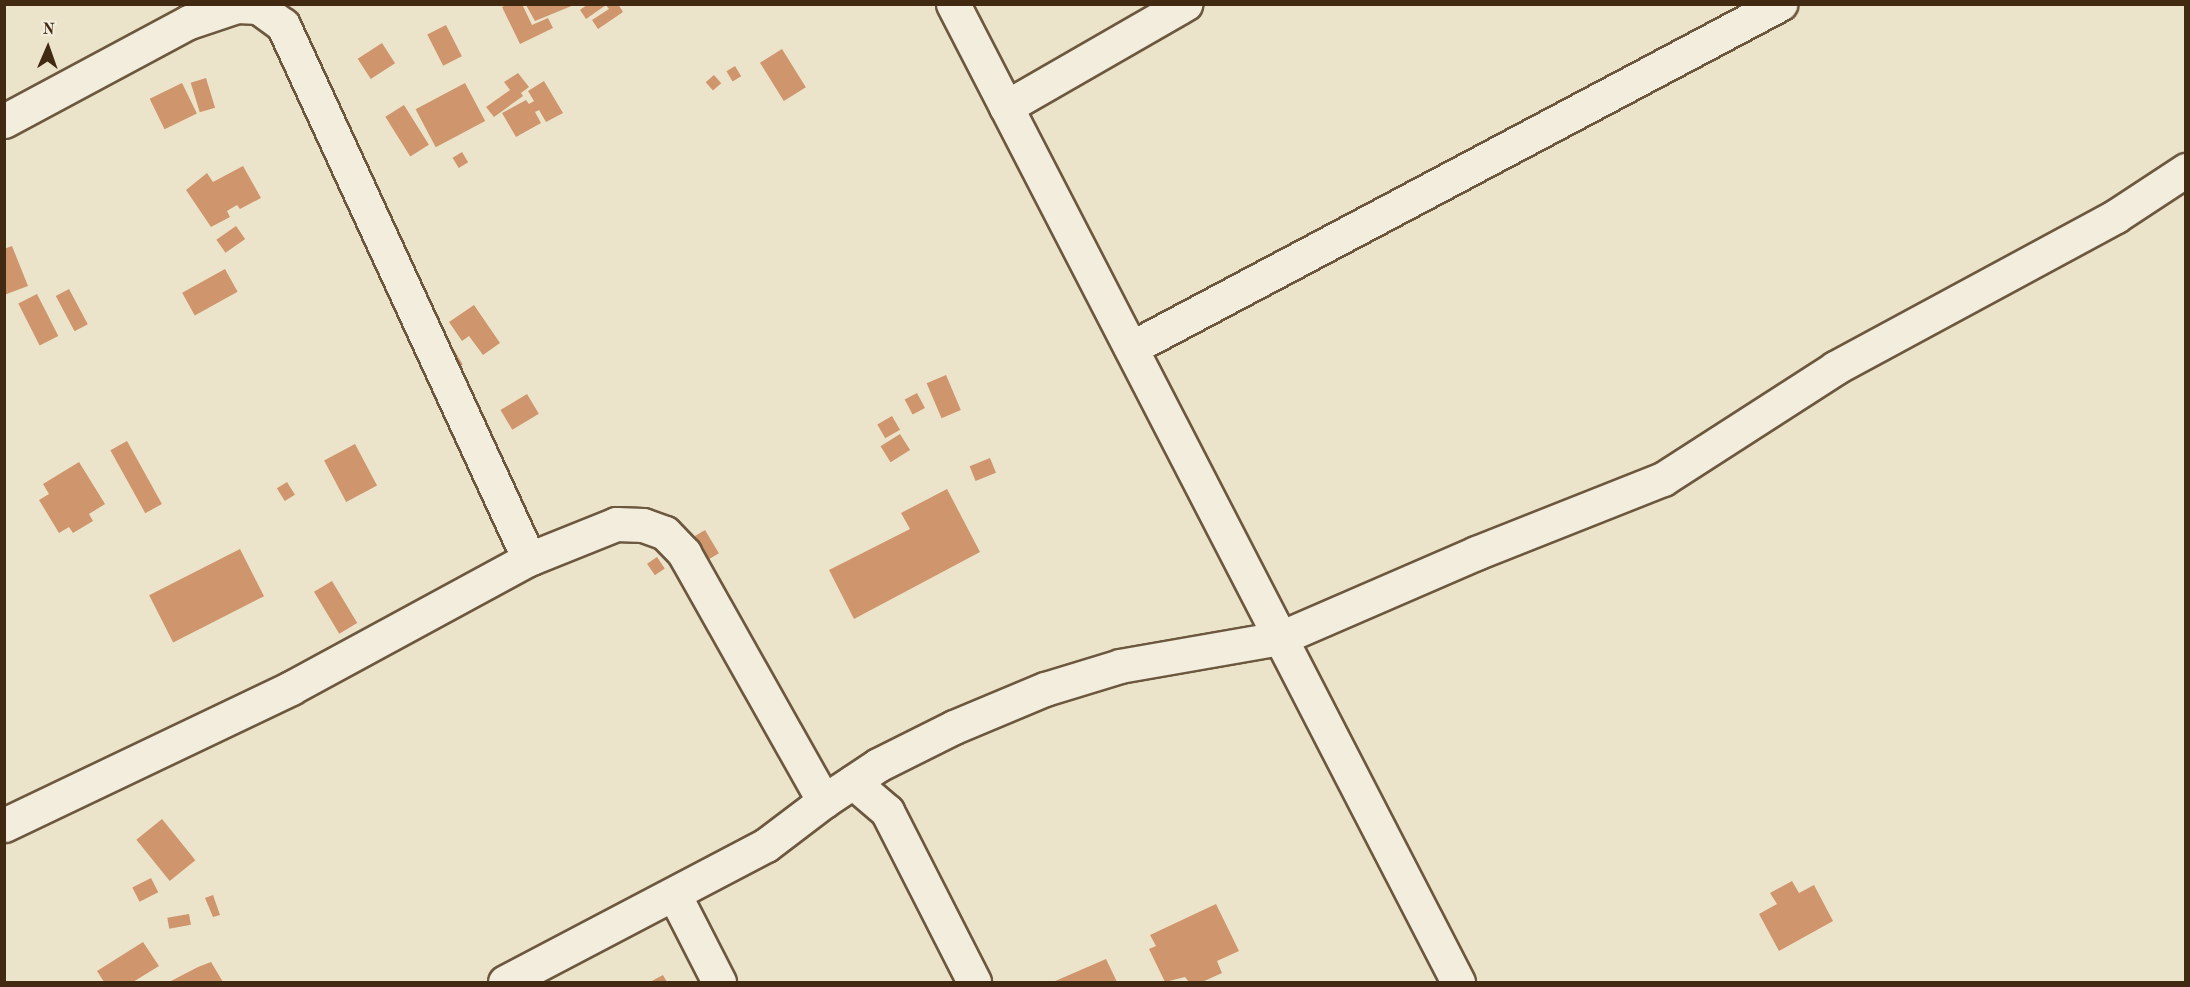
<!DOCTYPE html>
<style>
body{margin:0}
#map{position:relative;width:2190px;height:987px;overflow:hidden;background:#ece4ca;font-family:"Old Standard TT",serif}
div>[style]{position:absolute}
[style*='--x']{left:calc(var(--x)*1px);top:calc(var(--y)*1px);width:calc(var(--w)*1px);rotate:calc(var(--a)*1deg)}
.building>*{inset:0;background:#cf956d;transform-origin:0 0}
.roads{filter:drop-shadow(2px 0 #6c583f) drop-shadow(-2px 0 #6c583f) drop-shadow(0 2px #6c583f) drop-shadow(0 -2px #6c583f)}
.minor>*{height:33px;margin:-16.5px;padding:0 16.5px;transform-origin:16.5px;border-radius:16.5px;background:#f3eddd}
span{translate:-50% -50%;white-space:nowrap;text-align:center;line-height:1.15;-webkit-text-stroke:4.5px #f3eddd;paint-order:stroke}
.frame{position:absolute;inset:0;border:6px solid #412a11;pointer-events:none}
.north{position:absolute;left:18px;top:18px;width:60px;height:60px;-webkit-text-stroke:4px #f3eddd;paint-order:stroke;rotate:2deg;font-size:16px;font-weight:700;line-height:24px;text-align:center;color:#412a11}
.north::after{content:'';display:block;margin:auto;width:21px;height:27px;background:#412a11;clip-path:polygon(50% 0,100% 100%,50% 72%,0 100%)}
</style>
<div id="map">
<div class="building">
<i style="clip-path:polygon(508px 4px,522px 4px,532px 25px,548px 18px,553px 28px,520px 44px,502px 7px)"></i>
<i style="clip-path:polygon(588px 4px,618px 4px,623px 12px,598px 29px,592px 20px,609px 9px,606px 5px,586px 19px,580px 10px)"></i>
<i style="clip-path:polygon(526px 5px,574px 5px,535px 21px)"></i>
<i style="left:446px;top:25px;width:35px;height:21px;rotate:63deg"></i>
<i style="left:382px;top:43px;width:24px;height:29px;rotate:57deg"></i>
<i style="left:782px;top:49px;width:45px;height:26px;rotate:58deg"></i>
<i style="left:735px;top:66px;width:12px;height:10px;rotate:59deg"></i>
<i style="clip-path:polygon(518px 73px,529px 87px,521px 93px,523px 96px,494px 117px,486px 107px,510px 90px,504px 82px)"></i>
<i style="left:714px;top:75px;width:11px;height:11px;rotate:49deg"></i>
<i style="left:206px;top:78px;width:31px;height:16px;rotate:73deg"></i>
<i style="clip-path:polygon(544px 81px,563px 113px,546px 122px,539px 110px,535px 112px,541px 123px,516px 137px,502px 113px,526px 100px,529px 104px,534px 101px,528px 91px)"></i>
<i style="left:182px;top:83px;width:34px;height:36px;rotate:64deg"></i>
<i style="left:465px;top:83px;width:43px;height:56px;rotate:62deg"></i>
<i style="left:404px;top:105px;width:47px;height:22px;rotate:58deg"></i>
<i style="left:462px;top:152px;width:12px;height:11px;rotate:59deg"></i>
<i style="clip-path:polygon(243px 166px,261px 198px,240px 209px,237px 205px,227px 211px,230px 217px,211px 227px,186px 190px,207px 173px,213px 182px)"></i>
<i style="left:236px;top:226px;width:16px;height:24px;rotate:55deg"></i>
<i style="clip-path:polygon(12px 246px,28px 286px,4px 295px,4px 249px)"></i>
<i style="left:225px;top:269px;width:26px;height:49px;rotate:61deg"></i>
<i style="left:69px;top:289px;width:40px;height:15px;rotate:62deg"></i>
<i style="left:37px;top:294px;width:47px;height:21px;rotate:63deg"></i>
<i style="clip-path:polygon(474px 305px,500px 343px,483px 355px,469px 336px,462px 341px,449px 322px)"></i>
<i style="left:454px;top:350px;width:17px;height:15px;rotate:59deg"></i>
<i style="left:946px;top:375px;width:38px;height:21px;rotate:67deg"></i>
<i style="left:917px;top:393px;width:17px;height:14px;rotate:62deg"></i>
<i style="left:527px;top:394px;width:23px;height:31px;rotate:59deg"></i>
<i style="left:892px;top:416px;width:16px;height:17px;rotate:60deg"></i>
<i style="left:900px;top:434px;width:19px;height:23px;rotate:58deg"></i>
<i style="left:127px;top:441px;width:72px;height:19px;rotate:61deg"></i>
<i style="left:355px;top:444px;width:47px;height:35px;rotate:62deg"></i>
<i style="left:990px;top:458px;width:16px;height:22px;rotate:68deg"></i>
<i style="clip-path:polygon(79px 462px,105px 504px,89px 514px,93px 521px,73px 533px,69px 527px,59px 533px,39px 500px,49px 494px,43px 484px)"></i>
<i style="left:287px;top:482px;width:15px;height:12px;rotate:58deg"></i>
<i style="clip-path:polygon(947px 489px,980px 552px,854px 619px,829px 570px,910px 529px,901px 513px)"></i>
<i style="left:705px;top:530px;width:27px;height:19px;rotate:59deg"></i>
<i style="left:240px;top:549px;width:53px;height:102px;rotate:63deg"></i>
<i style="left:657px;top:557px;width:14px;height:12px;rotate:56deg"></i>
<i style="left:332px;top:581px;width:49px;height:21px;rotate:59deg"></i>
<i style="left:162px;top:819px;width:53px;height:33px;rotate:51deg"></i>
<i style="left:151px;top:878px;width:16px;height:21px;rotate:63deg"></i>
<i style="clip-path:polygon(1792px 881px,1799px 893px,1814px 885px,1833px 921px,1779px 951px,1759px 914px,1777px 904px,1770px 893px)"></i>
<i style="clip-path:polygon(213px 895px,220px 915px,213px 917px,205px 898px)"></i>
<i style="clip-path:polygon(1216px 904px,1239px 951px,1217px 961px,1222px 973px,1202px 982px,1189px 982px,1185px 977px,1165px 982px,1149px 949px,1156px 946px,1150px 935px)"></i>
<i style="left:189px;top:914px;width:11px;height:22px;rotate:80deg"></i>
<i style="clip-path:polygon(143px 942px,159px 966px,133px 982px,104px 982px,97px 971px)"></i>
<i style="clip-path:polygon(1106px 959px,1117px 982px,1053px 982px)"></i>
<i style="clip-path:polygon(211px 962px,223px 982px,169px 982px,198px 967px)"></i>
<i style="clip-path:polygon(663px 975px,667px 982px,650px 982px)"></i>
</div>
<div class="roads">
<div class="minor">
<i style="--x:953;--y:4;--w:1101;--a:62.69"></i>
<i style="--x:1006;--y:107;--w:207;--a:-29.9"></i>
<i style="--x:4;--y:121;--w:210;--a:-28.2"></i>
<i style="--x:189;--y:22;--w:51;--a:-18.4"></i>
<i style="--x:237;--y:6;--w:21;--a:3"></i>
<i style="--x:258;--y:7;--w:31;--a:36"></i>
<i style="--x:283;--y:25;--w:588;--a:65.27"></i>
<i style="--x:1131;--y:348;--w:735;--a:-27.93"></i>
<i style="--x:853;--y:782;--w:45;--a:40.5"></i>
<i style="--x:887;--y:811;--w:192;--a:63"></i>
<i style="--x:4;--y:825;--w:318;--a:-25.5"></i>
<i style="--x:291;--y:688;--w:271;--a:-28.5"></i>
<i style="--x:529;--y:559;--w:94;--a:-21.9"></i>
<i style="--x:616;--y:524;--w:27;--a:2"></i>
<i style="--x:643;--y:525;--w:23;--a:20"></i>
<i style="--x:665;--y:533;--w:28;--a:46"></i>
<i style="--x:684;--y:553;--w:285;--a:60.6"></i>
<i style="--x:675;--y:896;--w:97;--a:62.9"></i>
<i style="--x:505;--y:982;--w:295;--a:-27.7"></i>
<i style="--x:766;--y:845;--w:73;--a:-37.2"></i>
<i style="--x:824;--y:801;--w:65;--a:-33.7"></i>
<i style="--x:878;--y:765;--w:85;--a:-26.6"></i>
<i style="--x:954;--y:727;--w:99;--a:-22.7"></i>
<i style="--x:1045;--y:689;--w:78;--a:-17"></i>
<i style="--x:1120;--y:666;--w:162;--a:-9.9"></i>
<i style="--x:1280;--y:638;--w:214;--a:-23.4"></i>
<i style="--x:1476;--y:553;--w:201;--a:-21.6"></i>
<i style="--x:1663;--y:479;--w:205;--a:-32.8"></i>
<i style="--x:1835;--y:368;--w:319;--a:-28.4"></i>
<i style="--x:2116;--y:216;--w:84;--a:-33.3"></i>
</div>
</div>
<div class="frame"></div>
<div class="north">N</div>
</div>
